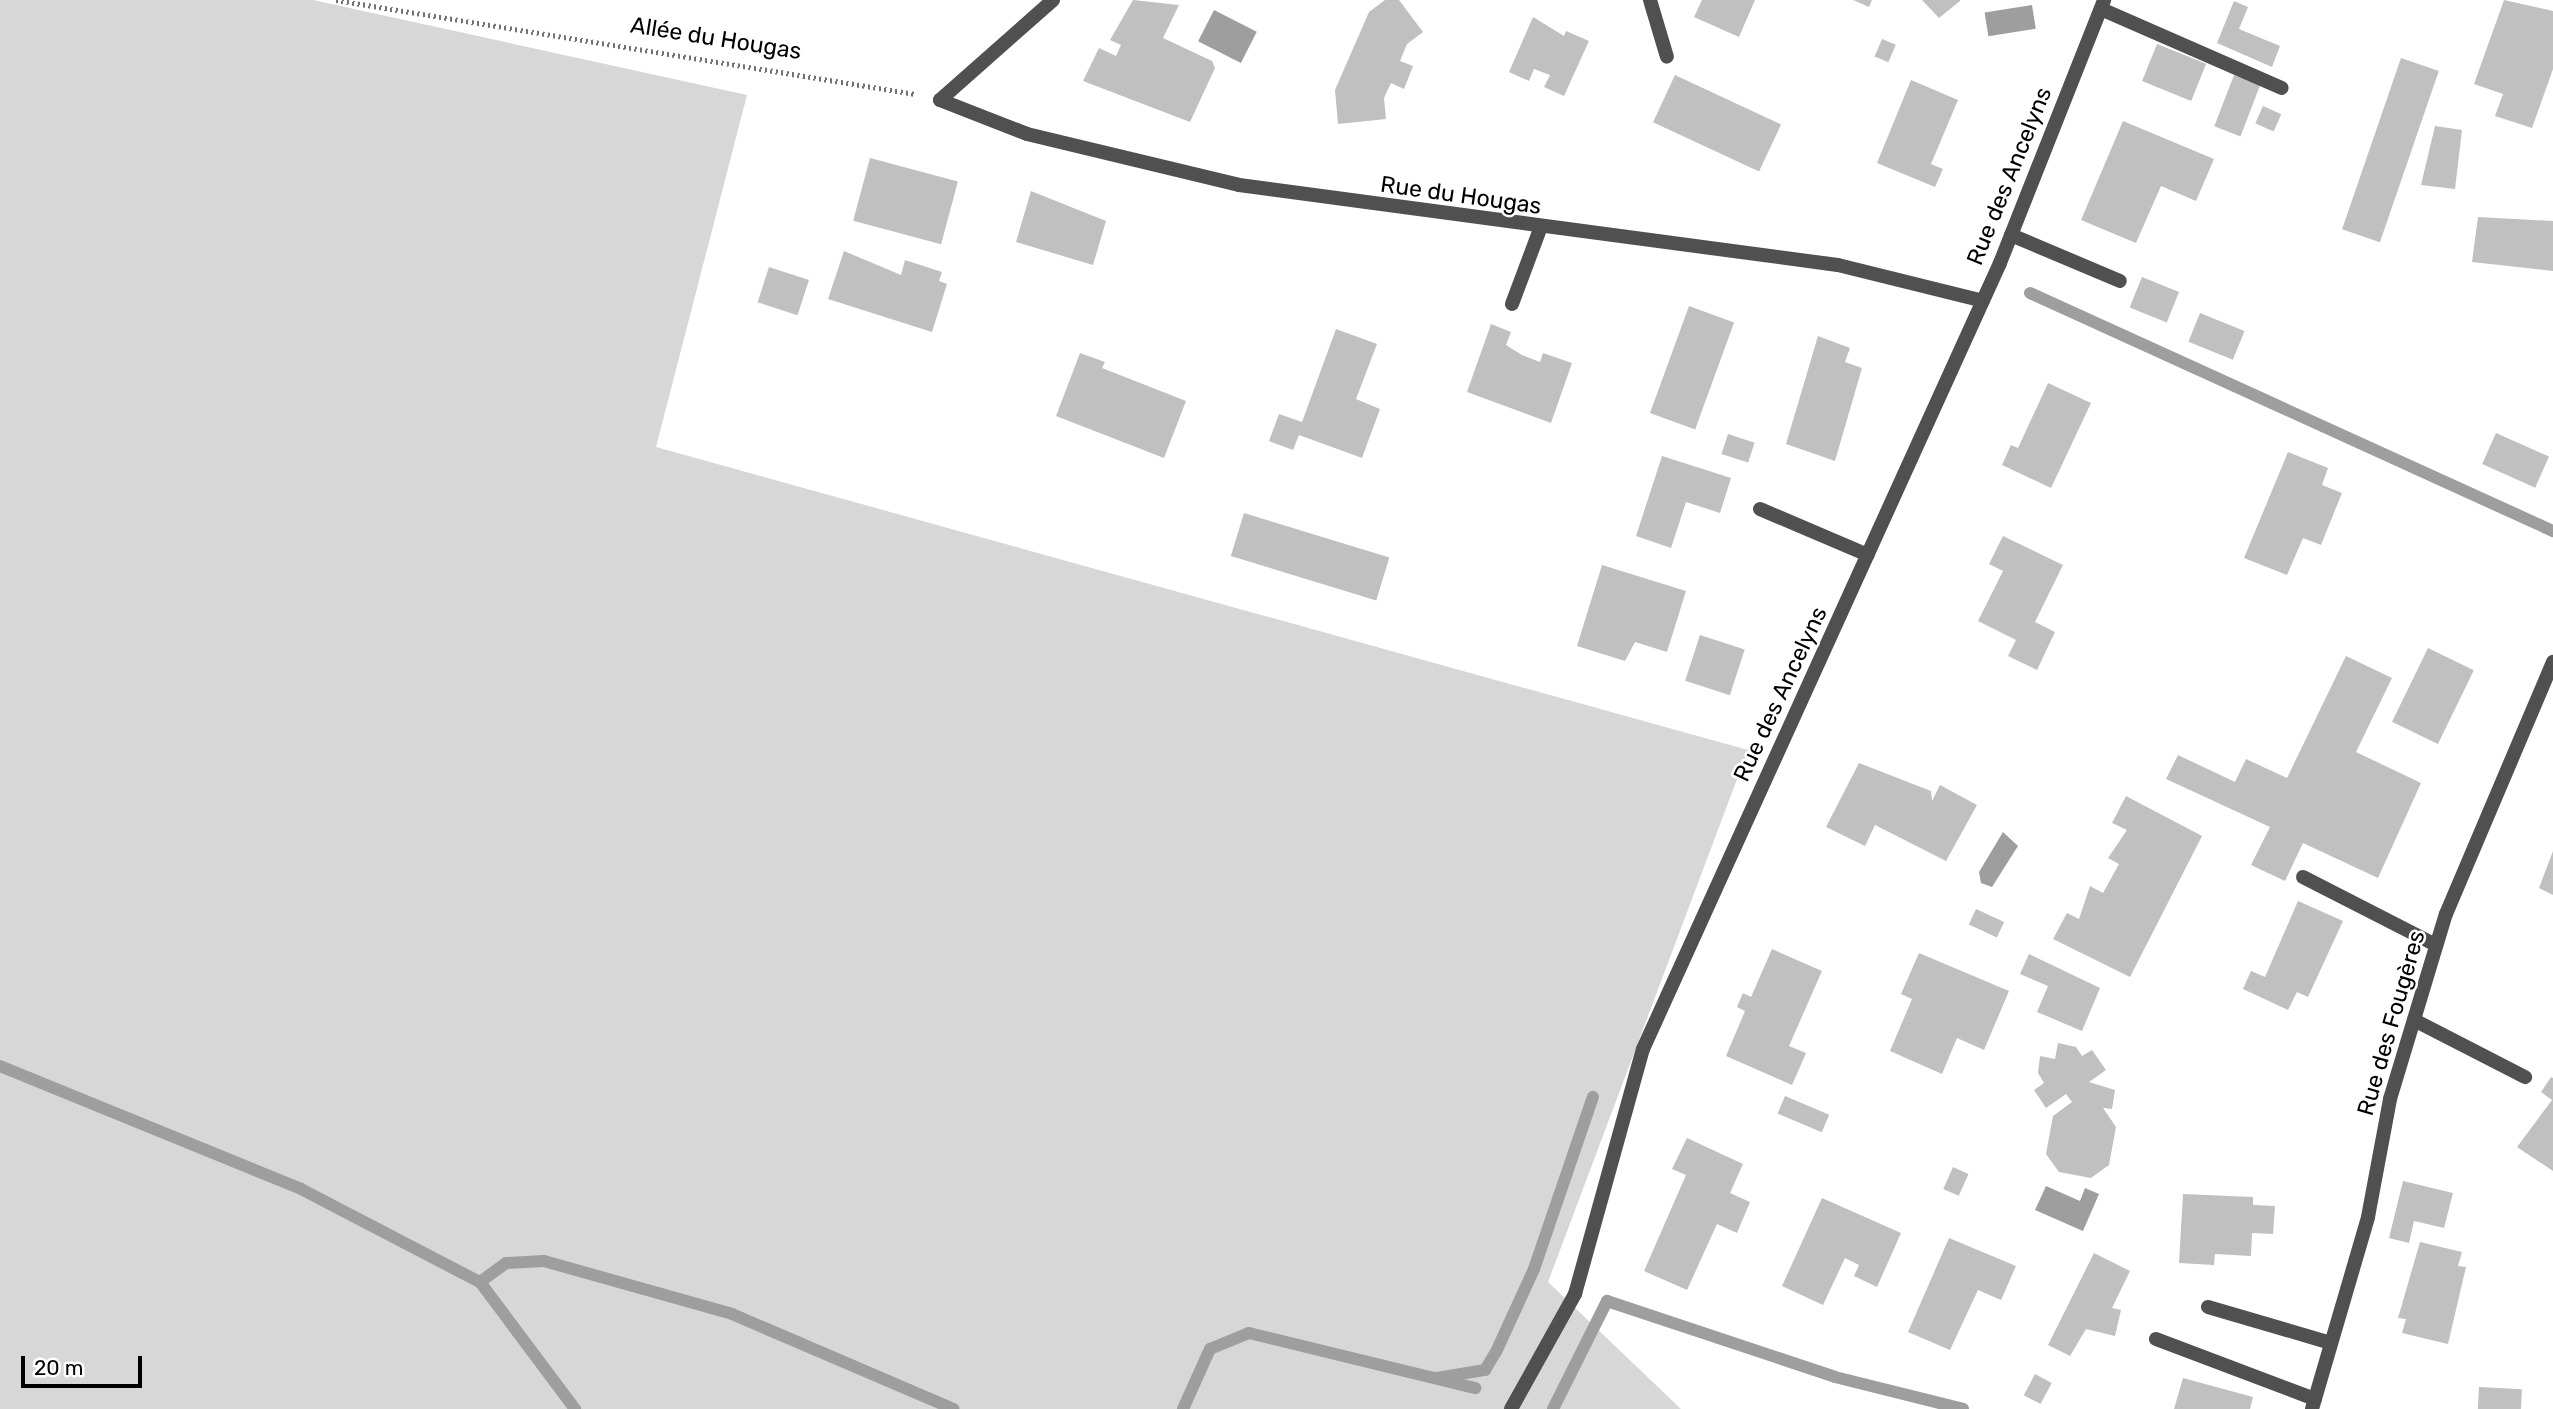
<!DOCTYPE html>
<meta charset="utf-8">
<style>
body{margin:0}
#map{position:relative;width:2553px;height:1409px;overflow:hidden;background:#fff;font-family:Rubik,sans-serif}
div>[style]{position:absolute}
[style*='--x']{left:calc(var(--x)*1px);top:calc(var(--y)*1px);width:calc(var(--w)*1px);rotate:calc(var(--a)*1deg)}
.green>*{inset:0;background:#d7d7d7}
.water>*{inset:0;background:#9e9e9e;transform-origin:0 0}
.stream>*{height:12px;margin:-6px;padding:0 6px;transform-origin:6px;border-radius:6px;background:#9e9e9e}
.building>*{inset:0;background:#c0c0c0;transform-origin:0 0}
.path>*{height:4.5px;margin-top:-2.25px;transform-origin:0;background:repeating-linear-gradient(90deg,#727272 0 2px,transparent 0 5.5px)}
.lane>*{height:14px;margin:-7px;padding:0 7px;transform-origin:7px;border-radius:7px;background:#505050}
.street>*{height:14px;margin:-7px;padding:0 7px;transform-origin:7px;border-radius:7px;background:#505050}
span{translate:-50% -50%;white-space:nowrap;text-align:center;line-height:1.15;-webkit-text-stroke:5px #fff;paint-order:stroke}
.street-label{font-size:23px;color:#000}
.scale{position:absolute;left:21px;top:1356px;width:121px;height:32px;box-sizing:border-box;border:4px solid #000;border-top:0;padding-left:9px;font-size:21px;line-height:24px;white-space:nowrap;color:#000;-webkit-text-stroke:5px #fff;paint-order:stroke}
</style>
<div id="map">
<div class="green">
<i style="clip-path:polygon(0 0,313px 0,747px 95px,656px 447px,1748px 750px,1548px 1282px,1681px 1409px,0 1409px)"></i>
</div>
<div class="water">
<i style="left:2032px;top:5px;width:24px;height:48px;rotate:81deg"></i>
<i style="left:1214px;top:10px;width:48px;height:35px;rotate:27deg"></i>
<i style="clip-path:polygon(2003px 832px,2018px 846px,1992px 887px,1981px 883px,1979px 872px)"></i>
<i style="clip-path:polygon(2046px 1186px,2080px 1201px,2085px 1188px,2099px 1194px,2083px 1231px,2035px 1210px)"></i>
</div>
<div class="stream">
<i style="--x:2030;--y:293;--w:575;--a:24.47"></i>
<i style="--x:0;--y:1066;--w:325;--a:22.2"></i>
<i style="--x:301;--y:1189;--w:202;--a:27.5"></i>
<i style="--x:480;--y:1282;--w:159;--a:53.2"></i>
<i style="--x:480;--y:1282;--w:32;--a:-36"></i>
<i style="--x:506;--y:1263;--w:38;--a:-3"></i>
<i style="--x:544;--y:1261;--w:195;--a:15.7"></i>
<i style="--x:732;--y:1314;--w:241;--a:23.2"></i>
<i style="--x:1437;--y:1378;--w:49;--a:-9.5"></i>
<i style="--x:1485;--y:1370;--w:21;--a:-59"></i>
<i style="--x:1496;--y:1352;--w:91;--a:-65.4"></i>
<i style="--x:1534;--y:1269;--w:182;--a:-71.1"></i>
<i style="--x:1183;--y:1409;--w:66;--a:-65.8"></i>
<i style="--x:1210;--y:1349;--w:42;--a:-22.3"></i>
<i style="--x:1249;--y:1333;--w:233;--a:13.7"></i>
<i style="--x:1553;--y:1409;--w:121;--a:-63.4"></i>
<i style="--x:1607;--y:1301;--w:240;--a:18.4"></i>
<i style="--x:1835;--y:1377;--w:132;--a:14"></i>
</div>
<div class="building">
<i style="clip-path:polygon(1133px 0,1179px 5px,1163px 38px,1212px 61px,1215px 68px,1190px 122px,1083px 81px,1099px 48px,1116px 56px,1121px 45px,1110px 40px)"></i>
<i style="clip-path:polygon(1385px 0,1399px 0,1423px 32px,1407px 44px,1400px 61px,1413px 66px,1404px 89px,1391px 83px,1384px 98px,1386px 119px,1338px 124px,1335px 90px,1369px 12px)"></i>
<i style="clip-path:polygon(1702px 0,1755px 0,1739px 37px,1694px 17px)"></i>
<i style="clip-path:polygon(1853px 0,1872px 0,1869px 7px)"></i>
<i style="clip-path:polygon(1922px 0,1960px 0,1960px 1px,1939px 18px)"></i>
<i style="clip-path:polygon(2504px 0,2553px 11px,2553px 69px,2532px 128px,2495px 116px,2503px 94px,2474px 84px)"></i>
<i style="clip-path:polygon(2234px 1px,2248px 7px,2239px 29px,2280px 46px,2272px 67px,2217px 43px)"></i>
<i style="clip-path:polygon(1533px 17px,1564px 36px,1566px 31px,1589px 41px,1564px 96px,1544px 87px,1550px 75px,1534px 69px,1529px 81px,1509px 72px)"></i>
<i style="left:1882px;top:39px;width:15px;height:19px;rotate:23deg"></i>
<i style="left:2157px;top:44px;width:53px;height:40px;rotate:22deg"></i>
<i style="left:2401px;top:58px;width:40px;height:181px;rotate:19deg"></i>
<i style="left:1675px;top:75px;width:117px;height:52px;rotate:25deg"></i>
<i style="left:2234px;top:75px;width:28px;height:55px;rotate:21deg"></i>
<i style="clip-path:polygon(1911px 80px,1958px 100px,1931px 164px,1943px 169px,1935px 187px,1877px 163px)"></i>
<i style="left:2263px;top:106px;width:20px;height:19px;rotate:24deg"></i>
<i style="clip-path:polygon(2123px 121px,2214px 159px,2196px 201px,2161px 186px,2136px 243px,2081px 220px)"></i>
<i style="clip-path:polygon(2435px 126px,2462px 130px,2455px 189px,2421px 185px)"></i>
<i style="left:870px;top:158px;width:91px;height:65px;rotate:15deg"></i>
<i style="clip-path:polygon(1031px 191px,1106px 221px,1093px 265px,1016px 242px)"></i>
<i style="clip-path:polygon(2478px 217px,2553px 221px,2553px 271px,2472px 262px)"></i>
<i style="clip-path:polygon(844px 251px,901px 275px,905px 260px,942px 272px,939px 281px,947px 284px,932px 332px,828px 299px)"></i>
<i style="left:769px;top:267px;width:42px;height:37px;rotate:18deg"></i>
<i style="left:2142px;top:277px;width:40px;height:33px;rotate:22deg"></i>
<i style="left:1689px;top:306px;width:48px;height:114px;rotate:20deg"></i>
<i style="left:2200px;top:313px;width:48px;height:31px;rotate:22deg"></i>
<i style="clip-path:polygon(1491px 324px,1511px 332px,1506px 345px,1522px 355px,1540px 362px,1543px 353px,1572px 363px,1551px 423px,1467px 392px)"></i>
<i style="clip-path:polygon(1336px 329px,1377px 344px,1356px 399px,1380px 409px,1362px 458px,1299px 435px,1293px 450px,1269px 441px,1279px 414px,1302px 422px)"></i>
<i style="clip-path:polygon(1818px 336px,1850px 348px,1845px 362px,1862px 368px,1835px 461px,1786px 444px)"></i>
<i style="clip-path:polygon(1080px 353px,1105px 362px,1102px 368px,1186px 401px,1164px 458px,1056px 416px)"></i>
<i style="clip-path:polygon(2048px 383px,2091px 403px,2051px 488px,2002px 465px,2011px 445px,2018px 448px)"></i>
<i style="left:2496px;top:433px;width:58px;height:34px;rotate:24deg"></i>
<i style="left:1728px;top:434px;width:28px;height:21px;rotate:18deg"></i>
<i style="clip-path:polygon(2288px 452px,2328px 468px,2322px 485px,2342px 493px,2321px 545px,2303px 538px,2287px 575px,2244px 558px)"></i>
<i style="clip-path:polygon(1662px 456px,1731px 478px,1720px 513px,1686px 502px,1671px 548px,1636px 536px)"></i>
<i style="left:1244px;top:513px;width:152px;height:45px;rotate:17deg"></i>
<i style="clip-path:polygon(2003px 536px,2063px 565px,2035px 622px,2055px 632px,2037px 670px,2008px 656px,2016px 640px,1978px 621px,2003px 571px,1989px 564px)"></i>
<i style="clip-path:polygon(1602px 565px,1686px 591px,1667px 652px,1635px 642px,1625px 661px,1577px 646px)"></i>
<i style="left:1700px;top:635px;width:47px;height:48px;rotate:18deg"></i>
<i style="left:2428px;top:648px;width:51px;height:82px;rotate:26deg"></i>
<i style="clip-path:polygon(2346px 656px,2392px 678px,2356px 752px,2421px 783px,2378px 878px,2303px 843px,2285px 881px,2251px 865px,2270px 827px,2166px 779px,2178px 755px,2235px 782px,2246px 759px,2287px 778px)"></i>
<i style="clip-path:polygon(1859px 763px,1931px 791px,1932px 801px,1940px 785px,1977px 805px,1946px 861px,1875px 825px,1865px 846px,1826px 827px)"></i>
<i style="clip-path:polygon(2126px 796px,2202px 836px,2130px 977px,2053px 939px,2067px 913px,2079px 919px,2090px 886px,2103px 893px,2119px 864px,2108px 858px,2127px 830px,2112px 823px)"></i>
<i style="clip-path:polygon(2553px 851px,2553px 895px,2539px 888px)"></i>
<i style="clip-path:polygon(2298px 901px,2343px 921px,2308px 997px,2297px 992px,2288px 1010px,2243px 989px,2251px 971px,2265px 977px)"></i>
<i style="left:1976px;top:909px;width:31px;height:17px;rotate:25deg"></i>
<i style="clip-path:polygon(1772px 949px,1822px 971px,1789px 1046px,1806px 1053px,1792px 1085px,1726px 1056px,1745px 1011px,1737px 1007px,1743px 993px,1751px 997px)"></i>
<i style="clip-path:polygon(1919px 953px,2009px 991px,1984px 1050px,1957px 1038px,1942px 1074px,1890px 1051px,1912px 999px,1901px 994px)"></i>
<i style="clip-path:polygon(2029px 954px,2100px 988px,2082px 1031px,2037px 1012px,2048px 986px,2020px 974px)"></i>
<i style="clip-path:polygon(2058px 1043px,2076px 1047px,2082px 1056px,2092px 1050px,2106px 1070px,2089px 1082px,2115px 1090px,2112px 1109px,2103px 1108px,2116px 1127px,2109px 1165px,2091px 1178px,2059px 1172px,2046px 1154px,2053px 1116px,2072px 1102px,2066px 1094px,2046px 1108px,2034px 1090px,2044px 1083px,2038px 1073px,2040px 1056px,2055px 1059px)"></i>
<i style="clip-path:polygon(2551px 1077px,2553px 1078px,2553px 1171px,2517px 1147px,2552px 1100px,2541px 1092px)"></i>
<i style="left:1785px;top:1096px;width:48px;height:19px;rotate:23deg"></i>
<i style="clip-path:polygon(1687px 1138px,1743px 1164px,1730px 1193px,1750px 1202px,1737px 1233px,1717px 1224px,1687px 1290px,1644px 1271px,1686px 1175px,1672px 1169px)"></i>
<i style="left:1953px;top:1167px;width:17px;height:24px;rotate:24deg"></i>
<i style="clip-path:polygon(2403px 1181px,2453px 1193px,2444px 1228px,2414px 1221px,2409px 1243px,2389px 1238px)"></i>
<i style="clip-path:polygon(2183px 1194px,2253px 1197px,2253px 1205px,2275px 1206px,2273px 1234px,2252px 1233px,2251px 1256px,2215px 1254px,2214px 1265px,2179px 1263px)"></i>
<i style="clip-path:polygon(1822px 1198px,1901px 1233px,1877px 1287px,1854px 1276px,1859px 1265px,1845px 1258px,1823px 1305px,1782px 1286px)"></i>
<i style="clip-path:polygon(1949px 1238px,2016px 1266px,2001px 1300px,1978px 1290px,1950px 1350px,1908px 1332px)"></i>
<i style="clip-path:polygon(2420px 1242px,2462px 1252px,2458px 1266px,2466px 1267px,2448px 1344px,2402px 1333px,2406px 1319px,2398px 1318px)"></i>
<i style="clip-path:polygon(2094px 1253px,2130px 1271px,2112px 1308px,2121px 1310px,2115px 1336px,2086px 1329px,2070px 1356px,2048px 1345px)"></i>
<i style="left:2035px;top:1374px;width:19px;height:24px;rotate:28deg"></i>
<i style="clip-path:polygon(2183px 1378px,2253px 1397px,2250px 1409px,2174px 1409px)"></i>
<i style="left:2479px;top:1387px;width:43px;height:22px;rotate:3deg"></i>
</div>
<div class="path">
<i style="--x:336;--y:0;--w:587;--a:9.22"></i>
</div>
<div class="lane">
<i style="--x:1650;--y:0;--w:59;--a:73.4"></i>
<i style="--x:2101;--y:9;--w:197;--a:23.6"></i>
<i style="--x:2011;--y:235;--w:118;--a:22.9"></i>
<i style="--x:1512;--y:304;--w:80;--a:-69.5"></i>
<i style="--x:1760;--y:509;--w:117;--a:23.1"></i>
<i style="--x:2303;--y:877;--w:149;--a:27.1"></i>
<i style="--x:2414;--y:1020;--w:125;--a:27.2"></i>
<i style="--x:2208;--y:1307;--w:128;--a:16.3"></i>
<i style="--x:2156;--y:1339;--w:170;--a:20.7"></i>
</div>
<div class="street">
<i style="--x:940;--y:100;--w:93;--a:21.3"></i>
<i style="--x:1027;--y:134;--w:218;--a:13.5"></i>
<i style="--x:1239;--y:185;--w:604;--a:7.61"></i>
<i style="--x:1838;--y:265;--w:149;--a:13.9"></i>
<i style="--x:940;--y:100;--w:151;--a:-41.5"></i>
<i style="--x:1511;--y:1409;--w:132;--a:-60.9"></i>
<i style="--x:1575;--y:1294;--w:254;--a:-74.5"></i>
<i style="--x:1643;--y:1049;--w:863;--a:-65.57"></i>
<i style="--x:2000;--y:263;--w:283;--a:-68.4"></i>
<i style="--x:2312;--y:1409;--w:200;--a:-73.7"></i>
<i style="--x:2368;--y:1217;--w:120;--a:-79.4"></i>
<i style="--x:2390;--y:1099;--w:193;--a:-73.2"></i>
<i style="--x:2446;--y:914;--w:274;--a:-67"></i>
</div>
<div class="street-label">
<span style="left:716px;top:38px;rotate:9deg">Allée du Hougas</span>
<span style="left:2009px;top:176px;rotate:-68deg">Rue des Ancelyns</span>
<span style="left:1461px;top:195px;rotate:8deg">Rue du Hougas</span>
<span style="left:1780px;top:694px;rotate:-65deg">Rue des Ancelyns</span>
<span style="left:2391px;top:1023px;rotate:-74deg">Rue des Fougères</span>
</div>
<div class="scale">20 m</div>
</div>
